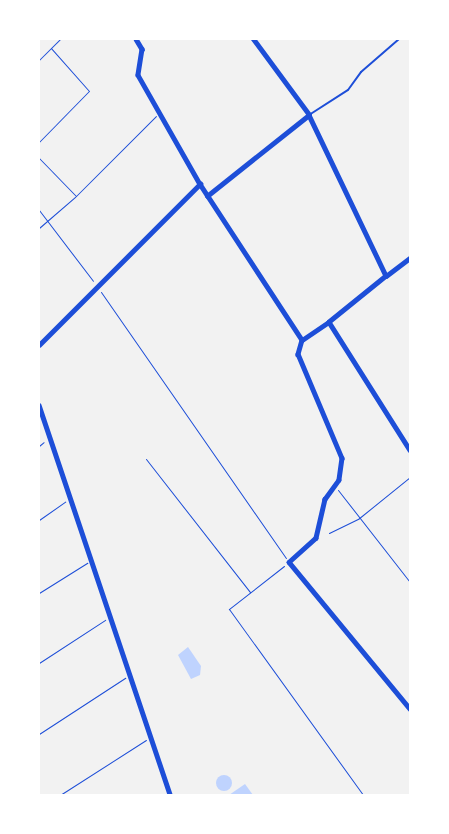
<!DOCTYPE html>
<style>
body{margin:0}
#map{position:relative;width:449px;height:834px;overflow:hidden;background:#f2f2f2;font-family:"PT Sans Narrow",sans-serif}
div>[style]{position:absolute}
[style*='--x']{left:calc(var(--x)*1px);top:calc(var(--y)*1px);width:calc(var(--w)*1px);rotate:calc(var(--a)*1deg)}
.water>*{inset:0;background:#bfd3fe}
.round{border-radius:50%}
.path>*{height:1px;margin:-0.5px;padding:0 0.5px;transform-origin:0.5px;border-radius:0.5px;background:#1d4ed8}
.service>*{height:2px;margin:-1px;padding:0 1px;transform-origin:1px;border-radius:1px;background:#1d4ed8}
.minor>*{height:4.5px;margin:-2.25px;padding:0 2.25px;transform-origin:2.25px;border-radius:2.25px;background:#1d4ed8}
span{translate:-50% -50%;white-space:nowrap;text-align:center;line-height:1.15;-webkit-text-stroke:4.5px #fff;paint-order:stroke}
.frame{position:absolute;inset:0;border:40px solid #fff;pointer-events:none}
</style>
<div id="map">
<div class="water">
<i style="clip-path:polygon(188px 647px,201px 666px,200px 675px,191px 679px,178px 655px)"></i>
<i class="round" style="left:216px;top:775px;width:16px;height:16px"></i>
<i style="clip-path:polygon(245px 784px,253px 795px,229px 795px)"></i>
</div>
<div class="path">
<i style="--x:39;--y:60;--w:30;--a:-45"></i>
<i style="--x:39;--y:142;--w:71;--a:-45.6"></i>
<i style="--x:89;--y:91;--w:57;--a:-131.5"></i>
<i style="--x:39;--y:158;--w:53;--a:45.8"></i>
<i style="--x:76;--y:196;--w:113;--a:-45"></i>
<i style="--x:39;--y:210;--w:89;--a:52.7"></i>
<i style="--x:39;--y:228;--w:48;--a:-40.7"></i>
<i style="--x:101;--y:292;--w:324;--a:55.2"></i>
<i style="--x:39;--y:446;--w:6;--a:-39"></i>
<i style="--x:146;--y:459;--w:169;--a:52"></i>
<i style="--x:338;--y:490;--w:117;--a:52"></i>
<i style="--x:39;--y:520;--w:32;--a:-35"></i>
<i style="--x:329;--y:533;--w:32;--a:-26"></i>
<i style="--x:358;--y:519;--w:67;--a:-38.9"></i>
<i style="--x:284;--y:566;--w:70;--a:142"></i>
<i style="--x:229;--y:609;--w:229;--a:54.2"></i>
<i style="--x:39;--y:593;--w:57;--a:-32"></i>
<i style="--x:39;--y:663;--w:79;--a:-33.1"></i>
<i style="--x:39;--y:734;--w:103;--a:-33.1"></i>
<i style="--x:60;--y:795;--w:102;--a:-32.6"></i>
</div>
<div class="service">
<i style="--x:309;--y:115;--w:46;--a:-32.7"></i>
<i style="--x:348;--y:90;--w:22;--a:-54"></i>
<i style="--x:361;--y:72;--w:50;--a:-41"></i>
</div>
<div class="minor">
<i style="--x:136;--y:39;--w:12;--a:59"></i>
<i style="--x:142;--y:49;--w:26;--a:99"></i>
<i style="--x:138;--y:75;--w:125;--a:60.4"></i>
<i style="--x:200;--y:184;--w:186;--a:56.8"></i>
<i style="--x:302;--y:340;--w:32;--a:-34"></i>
<i style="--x:309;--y:115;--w:178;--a:64.4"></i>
<i style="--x:386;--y:276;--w:30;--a:-37"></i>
<i style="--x:207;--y:196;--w:130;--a:-38.5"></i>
<i style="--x:309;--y:115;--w:94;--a:-126.4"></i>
<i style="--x:386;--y:276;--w:73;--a:141.1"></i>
<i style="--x:329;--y:322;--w:151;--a:57.7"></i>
<i style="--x:302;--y:340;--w:15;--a:106"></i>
<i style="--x:298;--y:354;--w:113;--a:67.1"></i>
<i style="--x:342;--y:458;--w:22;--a:98"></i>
<i style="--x:339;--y:480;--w:24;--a:126"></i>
<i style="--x:325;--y:499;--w:40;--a:103"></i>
<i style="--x:316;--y:538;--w:36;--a:138"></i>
<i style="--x:289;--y:562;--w:190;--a:50.5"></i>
<i style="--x:39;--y:345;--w:228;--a:-45"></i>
<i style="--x:39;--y:405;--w:411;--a:71.4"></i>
</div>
<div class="frame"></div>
</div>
